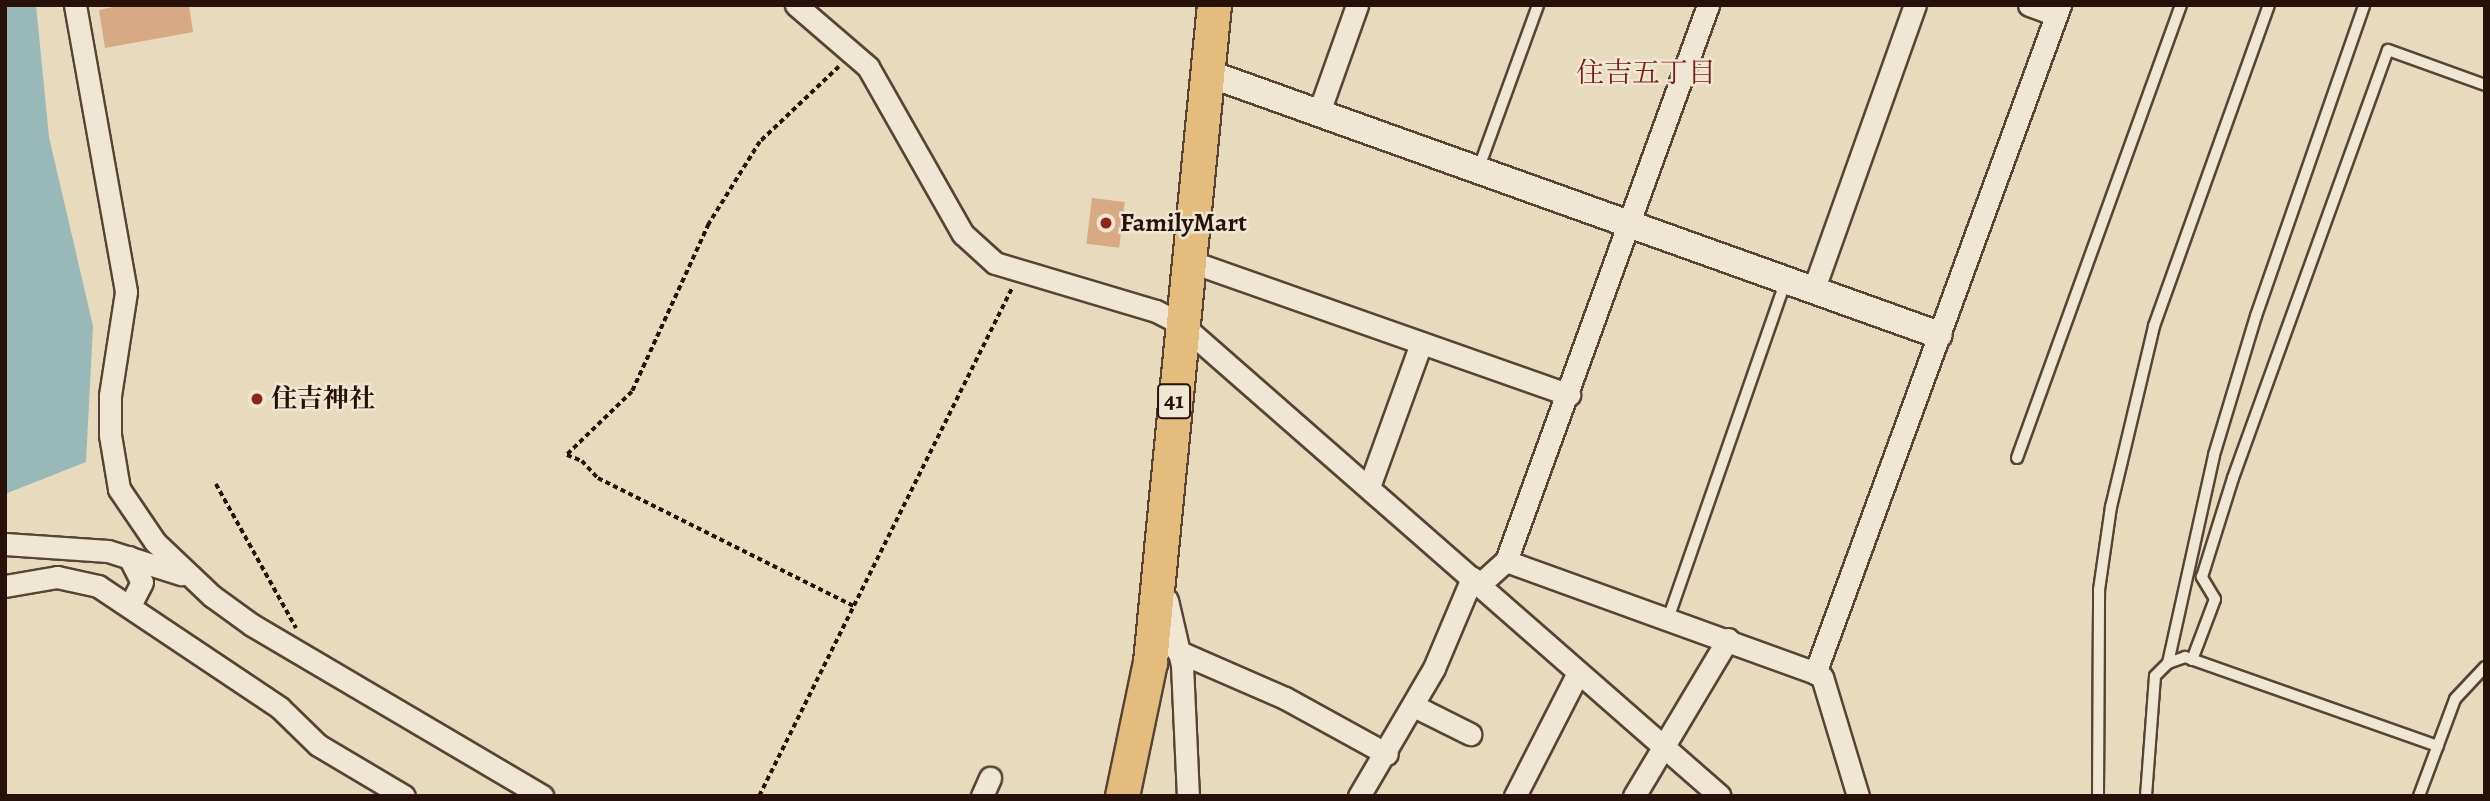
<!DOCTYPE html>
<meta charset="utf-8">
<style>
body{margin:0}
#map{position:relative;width:2490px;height:801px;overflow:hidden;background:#e7dabd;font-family:Alegreya,"Noto Serif JP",serif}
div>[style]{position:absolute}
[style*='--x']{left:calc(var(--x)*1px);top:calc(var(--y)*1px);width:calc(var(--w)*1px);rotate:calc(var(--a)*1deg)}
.water>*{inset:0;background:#99b9b9}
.building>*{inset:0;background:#d7a984;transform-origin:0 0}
.path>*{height:3.5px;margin-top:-1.75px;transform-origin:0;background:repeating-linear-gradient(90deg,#281108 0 5px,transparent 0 8.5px)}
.roads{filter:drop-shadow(2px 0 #584335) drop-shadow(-2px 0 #584335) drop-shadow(0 2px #584335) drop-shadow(0 -2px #584335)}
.service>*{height:10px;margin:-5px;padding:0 5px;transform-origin:5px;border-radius:5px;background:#efe7d4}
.minor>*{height:21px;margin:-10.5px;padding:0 10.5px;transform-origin:10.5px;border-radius:10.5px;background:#efe7d4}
.tertiary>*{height:26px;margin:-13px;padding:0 13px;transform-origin:13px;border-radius:13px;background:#efe7d4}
.primary>*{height:33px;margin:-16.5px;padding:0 16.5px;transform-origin:16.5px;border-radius:16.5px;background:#e4bd7e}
.dots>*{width:19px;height:19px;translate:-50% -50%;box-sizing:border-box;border:4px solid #efe7d4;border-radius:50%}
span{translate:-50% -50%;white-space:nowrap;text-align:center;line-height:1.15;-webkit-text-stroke:5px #efe7d4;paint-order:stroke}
.shield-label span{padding:2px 5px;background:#efe7d4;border:2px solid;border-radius:5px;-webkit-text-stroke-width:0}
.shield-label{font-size:24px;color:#281108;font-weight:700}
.poi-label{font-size:26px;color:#281108;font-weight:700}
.left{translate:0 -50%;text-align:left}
.neighbourhood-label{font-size:28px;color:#7a1f14}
.frame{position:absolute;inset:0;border:7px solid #281108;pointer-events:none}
</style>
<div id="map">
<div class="water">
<i style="clip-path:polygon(5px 5px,36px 5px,49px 137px,93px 326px,86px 462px,5px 494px)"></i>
</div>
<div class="building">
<i style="clip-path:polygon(122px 5px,189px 5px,193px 32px,105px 48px,99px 10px)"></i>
<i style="left:1092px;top:198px;width:33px;height:46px;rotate:7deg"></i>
</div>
<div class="path">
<i style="--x:839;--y:67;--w:109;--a:136.5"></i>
<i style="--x:760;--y:142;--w:97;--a:121.9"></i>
<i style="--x:709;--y:224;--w:185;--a:114.6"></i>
<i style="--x:632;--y:392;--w:91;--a:135.9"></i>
<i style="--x:567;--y:455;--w:16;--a:22"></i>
<i style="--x:582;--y:461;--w:23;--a:47"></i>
<i style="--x:598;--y:478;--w:286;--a:26.6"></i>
<i style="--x:216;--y:484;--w:165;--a:60.9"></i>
<i style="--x:759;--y:796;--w:568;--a:-63.53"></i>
</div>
<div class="roads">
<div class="service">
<i style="--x:1478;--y:170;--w:176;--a:-70"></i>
<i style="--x:2017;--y:458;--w:482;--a:-70.1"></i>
<i style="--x:1668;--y:619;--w:358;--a:-70.8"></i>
<i style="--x:2192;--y:660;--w:65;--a:-69.3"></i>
<i style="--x:2215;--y:599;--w:26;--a:-121"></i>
<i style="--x:2202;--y:577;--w:104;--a:-72.6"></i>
<i style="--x:2233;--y:478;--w:455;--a:-70.1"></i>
<i style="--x:2388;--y:50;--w:103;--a:19.8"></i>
<i style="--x:2168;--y:663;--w:213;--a:-77.5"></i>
<i style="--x:2214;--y:455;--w:145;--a:-73.2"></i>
<i style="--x:2256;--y:316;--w:329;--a:-70.8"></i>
<i style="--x:2098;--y:796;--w:206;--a:-89.7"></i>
<i style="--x:2099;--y:590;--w:84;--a:-81.8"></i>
<i style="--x:2111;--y:507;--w:186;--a:-76.6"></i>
<i style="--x:2154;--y:326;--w:341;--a:-70.3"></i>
<i style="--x:2146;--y:796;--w:120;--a:-85.7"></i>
<i style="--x:2155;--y:676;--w:18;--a:-45"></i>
<i style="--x:2168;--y:663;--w:18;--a:-19"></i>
<i style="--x:2185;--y:657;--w:268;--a:19.4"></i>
<i style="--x:2419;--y:796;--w:103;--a:-69.6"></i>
<i style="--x:2455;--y:699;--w:44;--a:-46.8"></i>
</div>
<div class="minor">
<i style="--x:75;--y:5;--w:291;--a:79.9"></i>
<i style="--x:126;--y:292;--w:104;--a:98.8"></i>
<i style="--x:110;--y:395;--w:40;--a:90"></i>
<i style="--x:110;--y:435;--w:55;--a:80.5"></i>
<i style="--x:119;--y:489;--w:64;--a:55.8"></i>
<i style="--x:155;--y:542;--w:79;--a:43.5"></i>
<i style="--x:212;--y:596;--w:49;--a:35.9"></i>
<i style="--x:252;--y:625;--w:337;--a:30.5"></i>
<i style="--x:796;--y:5;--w:95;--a:40.7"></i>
<i style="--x:868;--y:67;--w:192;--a:60.4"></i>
<i style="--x:963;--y:234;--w:43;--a:42.2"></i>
<i style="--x:995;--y:263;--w:168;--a:16.6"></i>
<i style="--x:1156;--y:311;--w:28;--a:27"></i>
<i style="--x:1181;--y:324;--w:716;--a:41.21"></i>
<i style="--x:2029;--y:5;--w:29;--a:20"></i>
<i style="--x:1319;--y:112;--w:114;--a:-70.4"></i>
<i style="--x:1192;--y:262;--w:400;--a:19.4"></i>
<i style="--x:1813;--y:291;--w:304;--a:-70.4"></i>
<i style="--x:1369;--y:487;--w:153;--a:-70.1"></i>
<i style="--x:5;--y:544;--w:103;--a:3.9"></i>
<i style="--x:108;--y:551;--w:77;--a:17.5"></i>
<i style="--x:129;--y:557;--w:28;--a:63"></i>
<i style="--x:142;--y:582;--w:27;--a:117"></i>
<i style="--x:1506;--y:561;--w:329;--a:19.9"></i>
<i style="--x:1479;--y:585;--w:36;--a:-42"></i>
<i style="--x:1506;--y:561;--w:592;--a:-70.03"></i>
<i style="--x:5;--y:586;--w:53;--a:-9.8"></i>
<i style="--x:57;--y:577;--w:42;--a:12.4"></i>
<i style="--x:98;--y:586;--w:219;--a:33.8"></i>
<i style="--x:280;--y:708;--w:53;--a:44.2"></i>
<i style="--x:318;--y:745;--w:100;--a:30.7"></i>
<i style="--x:1167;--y:600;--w:67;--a:77"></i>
<i style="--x:1182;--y:665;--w:131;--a:87.4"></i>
<i style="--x:1177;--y:651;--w:118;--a:23.5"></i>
<i style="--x:1285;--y:698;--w:116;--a:28.8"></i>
<i style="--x:1414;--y:706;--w:63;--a:26.6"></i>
<i style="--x:982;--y:796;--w:20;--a:-66"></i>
<i style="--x:1359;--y:796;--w:148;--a:-59.6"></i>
<i style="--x:1434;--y:668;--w:98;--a:-67.1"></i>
<i style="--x:1515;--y:796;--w:138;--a:-62.9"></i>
<i style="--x:1634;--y:796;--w:183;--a:-59.1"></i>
<i style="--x:1858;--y:796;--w:124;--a:-106.8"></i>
<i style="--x:1822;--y:677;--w:8;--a:-150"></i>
<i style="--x:1815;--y:673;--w:712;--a:-69.86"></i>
</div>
<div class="tertiary">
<i style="--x:1207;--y:73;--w:777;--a:19.69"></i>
</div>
<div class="primary">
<i style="--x:1122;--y:796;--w:137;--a:-78.2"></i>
<i style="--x:1150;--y:662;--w:660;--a:-84.44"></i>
</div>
</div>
<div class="dots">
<i style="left:1106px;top:223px;background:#8f2418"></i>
<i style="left:257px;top:399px;background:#8f2418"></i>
</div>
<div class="shield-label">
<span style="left:1174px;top:401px">41</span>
</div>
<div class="poi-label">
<span class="left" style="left:1120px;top:223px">FamilyMart</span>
<span class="left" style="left:271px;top:399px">住吉神社</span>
</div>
<div class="neighbourhood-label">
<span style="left:1646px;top:73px">住吉五丁目</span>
</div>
<div class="frame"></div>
</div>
